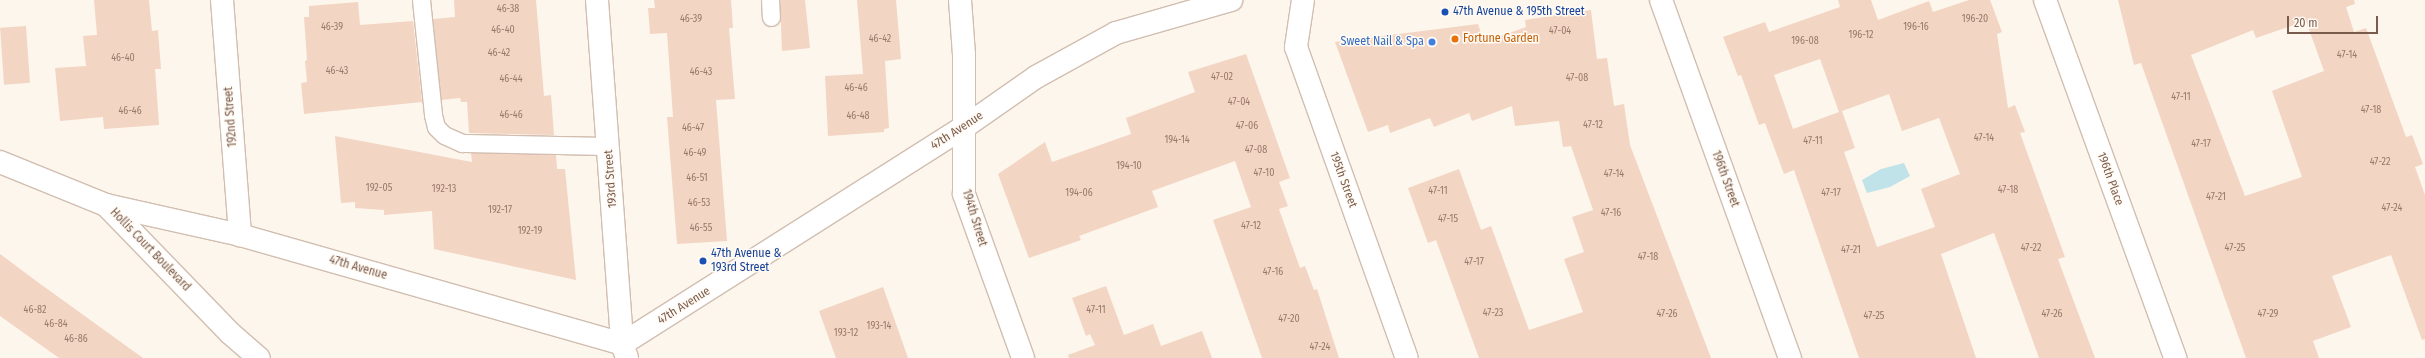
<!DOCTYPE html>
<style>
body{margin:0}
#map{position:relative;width:2425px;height:358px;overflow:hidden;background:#fdf6ec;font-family:"Fira Sans Condensed",sans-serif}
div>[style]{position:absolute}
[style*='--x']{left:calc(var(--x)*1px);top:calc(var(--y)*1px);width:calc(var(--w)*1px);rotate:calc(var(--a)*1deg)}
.water>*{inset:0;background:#bfe3e8}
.building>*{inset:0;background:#f3d5c3;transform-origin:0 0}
.roads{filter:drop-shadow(1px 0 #d1beb0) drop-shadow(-1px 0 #d1beb0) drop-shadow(0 1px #d1beb0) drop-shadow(0 -1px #d1beb0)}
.service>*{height:17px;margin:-8.5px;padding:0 8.5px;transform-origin:8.5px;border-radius:8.5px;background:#fff}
.minor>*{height:22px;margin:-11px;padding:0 11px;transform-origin:11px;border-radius:11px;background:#fff}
.tertiary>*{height:22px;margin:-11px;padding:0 11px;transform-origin:11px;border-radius:11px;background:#fff}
.dots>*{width:11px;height:11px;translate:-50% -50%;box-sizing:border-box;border:2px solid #fffaf3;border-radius:50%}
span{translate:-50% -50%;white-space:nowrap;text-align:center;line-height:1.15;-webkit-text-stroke:3px #fffaf3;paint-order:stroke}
.number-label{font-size:10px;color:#987a6a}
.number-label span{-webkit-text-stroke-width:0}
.transit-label{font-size:12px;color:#164399}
.left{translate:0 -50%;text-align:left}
.food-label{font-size:12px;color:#c56008}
.shop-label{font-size:12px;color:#366cbe}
.right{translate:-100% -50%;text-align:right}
.street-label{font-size:12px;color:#7a5c4d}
.scale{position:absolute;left:2287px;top:16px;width:91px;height:18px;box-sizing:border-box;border:2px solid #7a5c4d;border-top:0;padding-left:5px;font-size:12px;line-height:14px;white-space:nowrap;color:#7a5c4d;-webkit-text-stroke:3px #fffaf3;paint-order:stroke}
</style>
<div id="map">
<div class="water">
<i style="clip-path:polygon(1904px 163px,1910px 176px,1890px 187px,1867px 193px,1862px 180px,1881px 169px)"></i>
</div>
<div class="building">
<i style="clip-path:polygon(94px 0,149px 0,152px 31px,158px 30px,161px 69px,155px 69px,159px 125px,104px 129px,103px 117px,60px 121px,55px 68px,86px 66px,83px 36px,97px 35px)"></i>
<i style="clip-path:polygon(454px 0,536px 0,544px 96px,551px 95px,554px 135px,469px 133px,467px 102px,461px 102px,460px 98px,441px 100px,433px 19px,455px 17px)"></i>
<i style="clip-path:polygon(654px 0,731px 0,733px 28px,729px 28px,735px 99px,716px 100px,727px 241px,677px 244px,667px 117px,673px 117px,667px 33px,650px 34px,648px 8px,655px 8px)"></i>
<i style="clip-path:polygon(780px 0,805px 0,810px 48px,782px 51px)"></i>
<i style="clip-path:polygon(857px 0,896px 0,901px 59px,885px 61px,889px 128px,884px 129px,884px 132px,828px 136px,825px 76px,863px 74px)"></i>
<i style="clip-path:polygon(evenodd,1838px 0,1871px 0,1878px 20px,1929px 1px,1933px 12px,1969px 0,1990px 0,2002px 32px,1997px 34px,2008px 108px,2015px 105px,2025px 132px,2020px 133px,2065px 257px,2058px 259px,2095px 358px,2039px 358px,1994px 233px,1941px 254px,1976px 358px,1859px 358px,1794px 170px,1784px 174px,1765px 123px,1759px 125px,1741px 75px,1738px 76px,1723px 37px,1765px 22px,1769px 32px,1840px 7px,1838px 0,1820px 59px,1839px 112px,1793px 129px,1774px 75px,1820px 59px,1838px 0,1889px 94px,1902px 131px,1939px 118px,1960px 174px,1921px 189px,1935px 227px,1877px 247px,1844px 152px,1855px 148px,1842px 111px,1889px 94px)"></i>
<i style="clip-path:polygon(evenodd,2118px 0,2354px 0,2355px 4px,2346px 7px,2354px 32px,2366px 28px,2406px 137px,2412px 135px,2423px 164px,2415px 167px,2425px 195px,2425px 339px,2422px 340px,2391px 255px,2332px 276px,2351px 327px,2313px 341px,2319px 358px,2246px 358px,2141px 63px,2134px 65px,2118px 0,2306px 21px,2324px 71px,2272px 91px,2302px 177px,2245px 196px,2191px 55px,2253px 30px,2256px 38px,2306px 21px)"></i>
<i style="clip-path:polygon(358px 2px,360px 25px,413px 21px,422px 102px,304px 114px,301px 83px,307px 82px,305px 61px,307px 60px,304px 17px,309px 17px,309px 6px)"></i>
<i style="clip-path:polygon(1591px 10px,1597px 59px,1607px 58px,1614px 106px,1624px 104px,1630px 145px,1711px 358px,1479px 358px,1436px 240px,1428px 243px,1408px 188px,1459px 169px,1481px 230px,1491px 226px,1529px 330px,1583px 312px,1564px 259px,1584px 252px,1572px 217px,1593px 210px,1571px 146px,1563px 147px,1559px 121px,1515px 126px,1512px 106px,1472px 121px,1469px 113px,1434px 127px,1430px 118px,1390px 133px,1388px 125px,1368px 132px,1335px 42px,1478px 24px,1484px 42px,1526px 27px,1525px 20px)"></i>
<i style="left:26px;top:26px;width:57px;height:26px;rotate:86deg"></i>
<i style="clip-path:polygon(1246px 54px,1290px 178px,1279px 182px,1288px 206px,1279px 209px,1300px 268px,1305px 266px,1314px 290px,1317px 289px,1339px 358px,1262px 358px,1213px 220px,1251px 207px,1235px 161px,1152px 191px,1158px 207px,1079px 236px,1081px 240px,1029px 258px,998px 174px,1045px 142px,1052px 162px,1131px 134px,1126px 118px,1195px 92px,1188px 72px)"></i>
<i style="clip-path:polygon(335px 136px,472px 162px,471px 153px,556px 155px,557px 169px,565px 169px,576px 280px,434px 249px,432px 211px,384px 215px,384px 210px,355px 208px,355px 202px,341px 203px)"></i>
<i style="clip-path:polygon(0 254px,39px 283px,143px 358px,59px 358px,0 316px)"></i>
<i style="clip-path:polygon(1106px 286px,1124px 335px,1153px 324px,1161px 346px,1202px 331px,1212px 358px,1069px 358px,1068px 355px,1095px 345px,1090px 334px,1086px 336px,1072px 298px)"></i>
<i style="clip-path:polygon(883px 287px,908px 358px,836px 358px,819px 311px)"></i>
</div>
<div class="roads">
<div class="service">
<i style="--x:421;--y:0;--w:116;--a:84"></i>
<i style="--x:433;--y:115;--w:12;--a:76"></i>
<i style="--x:436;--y:127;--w:11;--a:45"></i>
<i style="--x:444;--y:135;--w:20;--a:24"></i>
<i style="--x:462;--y:143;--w:146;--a:1.2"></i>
<i style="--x:770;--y:0;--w:17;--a:87"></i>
</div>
<div class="minor">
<i style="--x:222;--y:0;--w:236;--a:85.6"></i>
<i style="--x:597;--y:0;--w:345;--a:85.8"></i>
<i style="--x:622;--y:344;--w:15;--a:70"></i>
<i style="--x:960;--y:0;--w:55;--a:85.8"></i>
<i style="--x:964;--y:55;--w:139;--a:90"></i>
<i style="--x:964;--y:194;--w:174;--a:70.2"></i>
<i style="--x:1303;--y:0;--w:48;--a:98.5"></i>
<i style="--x:1296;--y:47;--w:330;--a:70.4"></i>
<i style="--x:1661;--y:0;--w:381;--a:70.2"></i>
<i style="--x:2045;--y:0;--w:381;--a:70"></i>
<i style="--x:0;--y:162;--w:114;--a:22.1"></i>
<i style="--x:106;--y:205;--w:178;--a:45.9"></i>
<i style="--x:230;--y:333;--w:38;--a:41"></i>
</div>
<div class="tertiary">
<i style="--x:106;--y:205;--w:137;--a:12.6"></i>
<i style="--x:240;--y:235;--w:397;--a:15.9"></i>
<i style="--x:622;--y:344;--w:404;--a:-32.4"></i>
<i style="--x:963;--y:128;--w:89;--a:-34.9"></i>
<i style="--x:1036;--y:77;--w:91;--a:-28.8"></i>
<i style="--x:1116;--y:33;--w:120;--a:-16"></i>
</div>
</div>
<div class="dots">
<i style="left:1445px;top:12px;background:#1a4fb4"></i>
<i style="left:1455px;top:39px;background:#e8710a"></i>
<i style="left:1432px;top:42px;background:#3f7fe0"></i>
<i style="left:703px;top:261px;background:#1a4fb4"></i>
</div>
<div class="number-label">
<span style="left:508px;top:10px">46-38</span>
<span style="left:691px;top:20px">46-39</span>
<span style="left:1975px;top:20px">196-20</span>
<span style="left:332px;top:28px">46-39</span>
<span style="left:1916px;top:28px">196-16</span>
<span style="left:503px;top:31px">46-40</span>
<span style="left:1560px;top:32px">47-04</span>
<span style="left:1861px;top:36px">196-12</span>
<span style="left:880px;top:40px">46-42</span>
<span style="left:1805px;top:42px">196-08</span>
<span style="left:499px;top:54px">46-42</span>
<span style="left:2347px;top:56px">47-14</span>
<span style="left:123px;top:59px">46-40</span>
<span style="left:337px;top:72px">46-43</span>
<span style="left:701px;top:73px">46-43</span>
<span style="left:1222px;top:78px">47-02</span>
<span style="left:1577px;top:79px">47-08</span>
<span style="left:511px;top:80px">46-44</span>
<span style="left:856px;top:89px">46-46</span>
<span style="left:2181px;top:98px">47-11</span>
<span style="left:1239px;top:103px">47-04</span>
<span style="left:2371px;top:111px">47-18</span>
<span style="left:130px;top:112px">46-46</span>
<span style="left:511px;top:116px">46-46</span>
<span style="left:858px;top:117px">46-48</span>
<span style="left:1593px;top:126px">47-12</span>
<span style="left:1247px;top:127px">47-06</span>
<span style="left:693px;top:129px">46-47</span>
<span style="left:1984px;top:139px">47-14</span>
<span style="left:1177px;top:141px">194-14</span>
<span style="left:1813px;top:142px">47-11</span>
<span style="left:2201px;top:145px">47-17</span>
<span style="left:1256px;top:151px">47-08</span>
<span style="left:695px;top:154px">46-49</span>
<span style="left:2380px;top:163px">47-22</span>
<span style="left:1129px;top:167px">194-10</span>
<span style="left:1264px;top:174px">47-10</span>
<span style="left:1614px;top:175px">47-14</span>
<span style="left:697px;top:179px">46-51</span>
<span style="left:379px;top:189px">192-05</span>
<span style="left:444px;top:190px">192-13</span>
<span style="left:2008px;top:191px">47-18</span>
<span style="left:1438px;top:192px">47-11</span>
<span style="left:1079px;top:194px">194-06</span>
<span style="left:1831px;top:194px">47-17</span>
<span style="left:2216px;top:198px">47-21</span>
<span style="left:699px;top:204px">46-53</span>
<span style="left:2392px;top:209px">47-24</span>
<span style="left:500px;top:211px">192-17</span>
<span style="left:1611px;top:214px">47-16</span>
<span style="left:1448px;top:220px">47-15</span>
<span style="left:1251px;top:227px">47-12</span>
<span style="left:701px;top:229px">46-55</span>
<span style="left:530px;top:232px">192-19</span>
<span style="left:2031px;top:249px">47-22</span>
<span style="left:2235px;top:249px">47-25</span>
<span style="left:1851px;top:251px">47-21</span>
<span style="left:1648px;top:258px">47-18</span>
<span style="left:1474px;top:263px">47-17</span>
<span style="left:1273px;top:273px">47-16</span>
<span style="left:35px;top:311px">46-82</span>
<span style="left:1096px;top:311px">47-11</span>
<span style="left:1493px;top:314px">47-23</span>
<span style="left:1667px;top:315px">47-26</span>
<span style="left:2052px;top:315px">47-26</span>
<span style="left:2268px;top:315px">47-29</span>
<span style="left:1874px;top:317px">47-25</span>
<span style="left:1289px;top:320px">47-20</span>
<span style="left:56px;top:325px">46-84</span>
<span style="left:879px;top:327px">193-14</span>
<span style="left:846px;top:334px">193-12</span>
<span style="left:76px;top:340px">46-86</span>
<span style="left:1320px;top:348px">47-24</span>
</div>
<div class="transit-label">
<span class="left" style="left:1453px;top:12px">47th Avenue &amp; 195th Street</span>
<span class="left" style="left:711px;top:261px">47th Avenue &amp;<br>193rd Street</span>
</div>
<div class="food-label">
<span class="left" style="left:1463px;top:39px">Fortune Garden</span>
</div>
<div class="shop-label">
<span class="right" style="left:1424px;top:42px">Sweet Nail &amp; Spa</span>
</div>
<div class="street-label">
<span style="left:231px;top:117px;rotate:-94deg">192nd Street</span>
<span style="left:957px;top:131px;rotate:-33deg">47th Avenue</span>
<span style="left:611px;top:179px;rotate:-94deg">193rd Street</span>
<span style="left:1725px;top:179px;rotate:70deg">196th Street</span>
<span style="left:2110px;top:179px;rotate:70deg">196th Place</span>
<span style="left:1343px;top:180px;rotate:70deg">195th Street</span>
<span style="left:974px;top:218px;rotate:73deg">194th Street</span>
<span style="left:150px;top:250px;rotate:46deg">Hollis Court Boulevard</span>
<span style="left:358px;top:268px;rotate:16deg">47th Avenue</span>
<span style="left:684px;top:306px;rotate:-32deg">47th Avenue</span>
</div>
<div class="scale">20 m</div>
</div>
